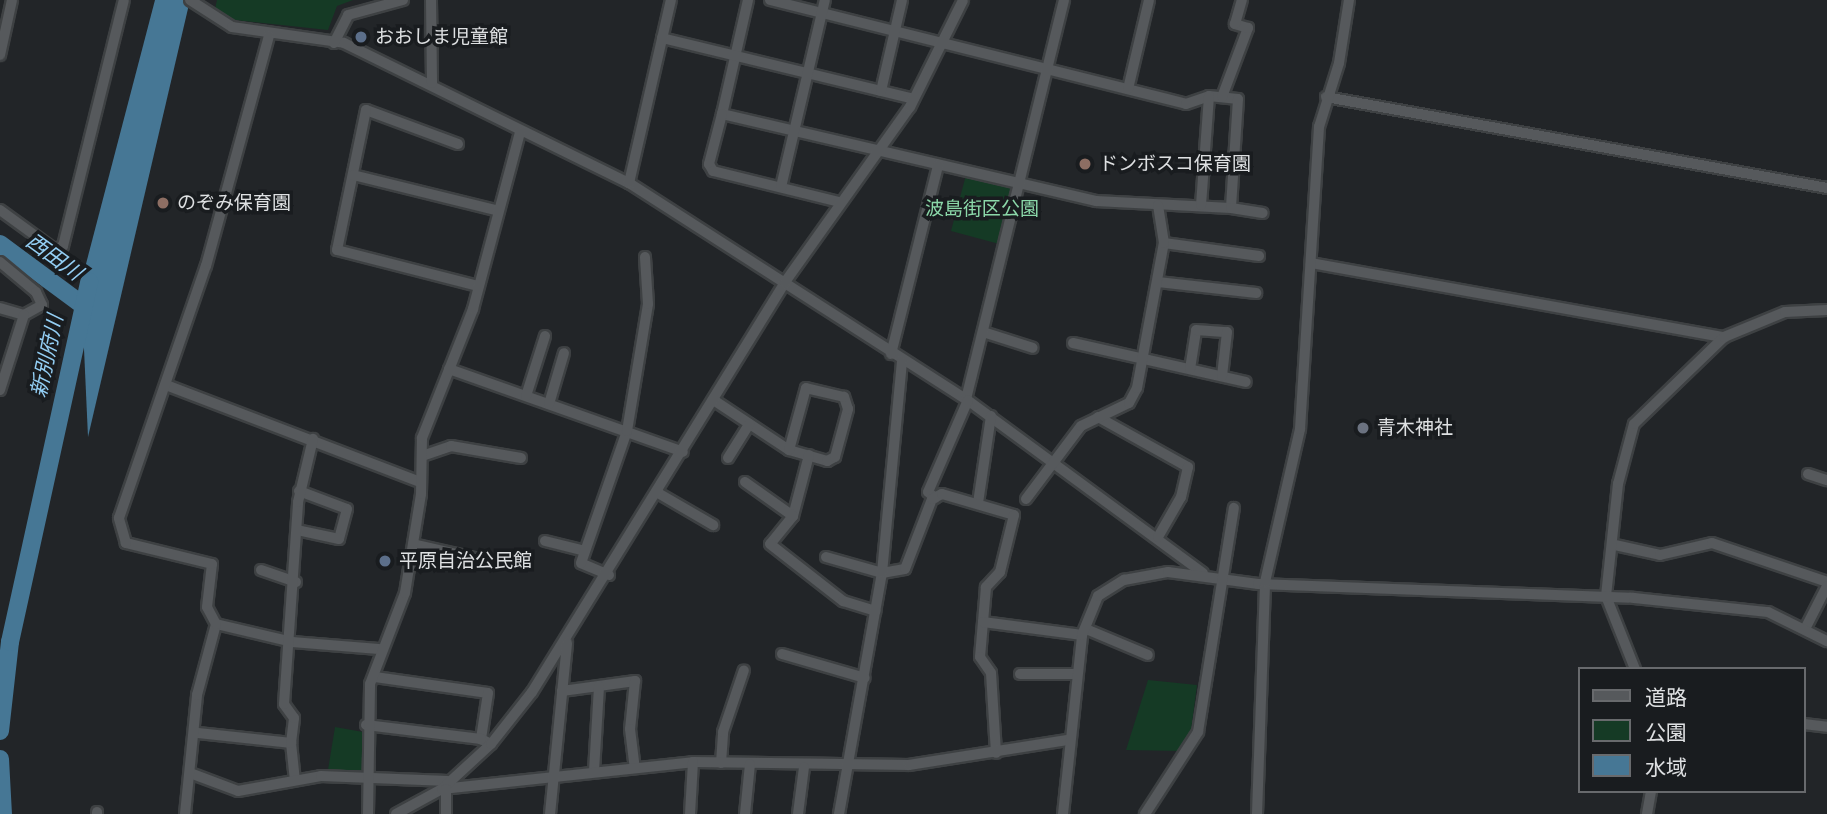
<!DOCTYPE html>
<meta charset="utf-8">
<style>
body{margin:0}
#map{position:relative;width:1827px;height:814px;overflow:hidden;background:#222528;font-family:Figtree,"Noto Sans JP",sans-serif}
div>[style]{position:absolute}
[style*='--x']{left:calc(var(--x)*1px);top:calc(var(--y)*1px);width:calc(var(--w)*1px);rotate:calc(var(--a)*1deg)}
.green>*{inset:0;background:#153a25;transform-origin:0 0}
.water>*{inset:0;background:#467795}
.river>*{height:18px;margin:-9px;padding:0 9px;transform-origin:9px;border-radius:9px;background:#467795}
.roads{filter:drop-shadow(2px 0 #3e4143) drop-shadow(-2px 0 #3e4143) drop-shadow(0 2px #3e4143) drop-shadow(0 -2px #3e4143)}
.minor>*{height:10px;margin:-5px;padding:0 5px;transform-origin:5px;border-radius:5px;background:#56595c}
.dots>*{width:19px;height:19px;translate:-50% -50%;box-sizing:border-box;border:4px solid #191c1f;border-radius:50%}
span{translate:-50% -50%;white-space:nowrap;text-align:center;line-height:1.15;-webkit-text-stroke:7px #191c1f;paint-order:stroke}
.poi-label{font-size:19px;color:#dee0e2}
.left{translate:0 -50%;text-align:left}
.park-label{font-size:19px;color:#8bd8a9}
.water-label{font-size:21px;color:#94cff5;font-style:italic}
.legend{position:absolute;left:1578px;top:667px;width:228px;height:126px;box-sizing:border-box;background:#191c1f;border:2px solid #686a6d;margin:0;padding:9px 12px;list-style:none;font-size:21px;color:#dee0e2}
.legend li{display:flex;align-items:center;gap:14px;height:35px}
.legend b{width:35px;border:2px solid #686a6d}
</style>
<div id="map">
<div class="green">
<i style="clip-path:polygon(217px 0,353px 0,337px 6px,328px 30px,235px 20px,215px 9px)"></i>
<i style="left:966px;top:175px;width:50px;height:58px;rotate:15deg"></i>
<i style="clip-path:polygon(1148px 680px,1197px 685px,1189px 746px,1181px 751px,1126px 750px)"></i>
<i style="clip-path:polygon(335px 727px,363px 732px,368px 771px,328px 770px)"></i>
</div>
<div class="water">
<i style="clip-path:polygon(155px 0,190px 0,88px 437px,81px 283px)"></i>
</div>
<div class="river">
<i style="--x:0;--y:244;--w:101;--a:36.5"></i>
<i style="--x:0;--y:731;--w:90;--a:-83.6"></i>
<i style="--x:10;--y:642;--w:369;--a:-77.6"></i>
<i style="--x:0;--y:759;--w:55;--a:86.9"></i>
</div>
<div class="roads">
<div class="minor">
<i style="--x:190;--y:0;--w:50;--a:32.7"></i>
<i style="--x:232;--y:27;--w:113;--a:8.1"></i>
<i style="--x:344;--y:43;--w:318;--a:26.2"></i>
<i style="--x:629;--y:183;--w:400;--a:32.7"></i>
<i style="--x:966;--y:399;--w:294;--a:36.3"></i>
<i style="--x:431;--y:0;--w:83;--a:89.3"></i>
<i style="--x:748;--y:0;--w:117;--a:102.8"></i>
<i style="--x:722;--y:114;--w:384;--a:13.1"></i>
<i style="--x:1096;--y:201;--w:135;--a:3"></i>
<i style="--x:770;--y:0;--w:429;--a:14"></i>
<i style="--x:1186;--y:104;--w:24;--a:-19"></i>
<i style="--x:1209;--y:96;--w:29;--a:6"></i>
<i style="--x:1238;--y:99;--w:109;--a:93.7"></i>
<i style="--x:1231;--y:208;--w:32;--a:9"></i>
<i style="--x:662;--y:38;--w:259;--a:13.6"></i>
<i style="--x:334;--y:43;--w:31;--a:-63"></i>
<i style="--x:348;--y:15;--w:57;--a:-15.3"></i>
<i style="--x:0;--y:55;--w:56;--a:-77.7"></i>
<i style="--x:1128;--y:89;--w:91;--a:-76.7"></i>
<i style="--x:881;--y:91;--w:93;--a:-77"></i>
<i style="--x:1222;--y:97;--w:74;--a:-69.4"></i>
<i style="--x:1248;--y:28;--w:14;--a:-163"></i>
<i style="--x:1235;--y:24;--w:25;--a:-74"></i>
<i style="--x:1326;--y:97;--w:509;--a:10.29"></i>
<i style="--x:722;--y:114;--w:52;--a:104.6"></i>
<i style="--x:709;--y:164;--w:8;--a:60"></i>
<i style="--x:713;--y:171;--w:130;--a:13.8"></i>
<i style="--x:458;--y:144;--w:98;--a:-159.7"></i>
<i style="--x:366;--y:110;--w:143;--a:101.7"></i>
<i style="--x:337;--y:250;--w:146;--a:14.3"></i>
<i style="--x:353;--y:175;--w:146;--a:13.8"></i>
<i style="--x:629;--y:183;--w:188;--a:-77.1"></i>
<i style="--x:781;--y:187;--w:192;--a:-76.8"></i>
<i style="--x:1201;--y:205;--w:109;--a:-85.8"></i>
<i style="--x:0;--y:210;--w:68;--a:36"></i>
<i style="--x:55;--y:250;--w:9;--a:-27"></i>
<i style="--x:63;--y:246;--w:253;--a:-76.1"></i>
<i style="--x:1164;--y:243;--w:96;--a:7.8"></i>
<i style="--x:0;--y:262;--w:47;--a:39.8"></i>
<i style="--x:36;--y:292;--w:14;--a:65"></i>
<i style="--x:42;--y:305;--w:21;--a:151"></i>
<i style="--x:24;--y:315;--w:25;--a:-164"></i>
<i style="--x:1311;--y:263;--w:420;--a:10.2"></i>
<i style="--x:1158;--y:282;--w:99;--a:6.4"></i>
<i style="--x:983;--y:332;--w:52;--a:17.7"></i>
<i style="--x:1073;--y:343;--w:177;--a:12.7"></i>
<i style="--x:891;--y:354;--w:195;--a:-76"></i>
<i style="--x:449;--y:369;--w:248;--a:19.5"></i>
<i style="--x:1190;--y:369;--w:39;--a:-81"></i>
<i style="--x:1196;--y:330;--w:31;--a:4"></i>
<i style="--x:1227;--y:332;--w:44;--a:96.5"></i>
<i style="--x:166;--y:385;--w:272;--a:20.9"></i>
<i style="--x:0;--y:390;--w:79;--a:-72.3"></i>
<i style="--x:526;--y:396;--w:63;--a:-72.4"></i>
<i style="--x:966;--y:399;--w:411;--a:-76.2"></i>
<i style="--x:715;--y:401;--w:89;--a:33.5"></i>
<i style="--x:789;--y:450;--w:40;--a:16"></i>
<i style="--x:827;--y:461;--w:9;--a:-27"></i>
<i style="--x:835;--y:457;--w:50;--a:-74.8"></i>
<i style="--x:848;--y:409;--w:13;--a:-108"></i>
<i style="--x:844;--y:397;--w:39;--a:-167"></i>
<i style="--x:806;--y:388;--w:64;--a:105.3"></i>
<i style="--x:549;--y:404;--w:53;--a:-73.6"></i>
<i style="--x:1098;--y:417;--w:103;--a:29.1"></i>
<i style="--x:1188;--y:467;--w:31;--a:103"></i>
<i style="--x:1181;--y:497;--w:46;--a:119.9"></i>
<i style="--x:809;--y:455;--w:63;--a:104.7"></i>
<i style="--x:793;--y:516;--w:36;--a:129"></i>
<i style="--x:770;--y:544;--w:93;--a:38"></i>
<i style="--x:843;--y:601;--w:34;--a:17"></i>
<i style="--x:422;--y:456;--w:31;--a:-19"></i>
<i style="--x:451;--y:446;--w:71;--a:9.7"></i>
<i style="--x:728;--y:458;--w:40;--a:-58"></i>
<i style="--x:1808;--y:474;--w:20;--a:18"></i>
<i style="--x:745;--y:482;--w:59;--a:35.3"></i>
<i style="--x:299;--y:491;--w:51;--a:20.6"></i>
<i style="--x:347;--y:509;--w:31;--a:105"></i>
<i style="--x:339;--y:539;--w:40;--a:-168"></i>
<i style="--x:658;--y:493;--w:64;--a:30.2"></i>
<i style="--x:935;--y:498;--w:9;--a:-139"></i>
<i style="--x:928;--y:492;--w:100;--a:-66.5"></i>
<i style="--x:1026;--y:499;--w:91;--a:-53"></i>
<i style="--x:1081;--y:426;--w:53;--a:-25.6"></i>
<i style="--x:1129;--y:403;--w:17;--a:-62"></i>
<i style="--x:1137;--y:388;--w:147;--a:-79.5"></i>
<i style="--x:1164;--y:243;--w:38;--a:-99"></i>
<i style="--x:978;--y:503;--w:88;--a:-81.5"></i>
<i style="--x:545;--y:541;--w:41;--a:14"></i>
<i style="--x:413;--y:544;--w:85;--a:12.9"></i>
<i style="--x:1615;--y:545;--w:46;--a:12.5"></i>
<i style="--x:1660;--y:555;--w:53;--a:-13"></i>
<i style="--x:1712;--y:543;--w:121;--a:18.7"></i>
<i style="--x:826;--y:557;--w:58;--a:15.9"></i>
<i style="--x:882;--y:573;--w:23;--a:-10"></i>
<i style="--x:905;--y:569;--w:75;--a:-68.9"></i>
<i style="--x:932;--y:499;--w:11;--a:-27"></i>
<i style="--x:942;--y:494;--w:75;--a:16.3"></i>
<i style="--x:1014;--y:515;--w:59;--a:103.8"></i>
<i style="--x:1000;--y:572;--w:21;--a:133"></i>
<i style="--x:986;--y:587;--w:70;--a:94.9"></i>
<i style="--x:980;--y:657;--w:19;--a:55"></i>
<i style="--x:991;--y:673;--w:80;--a:86.4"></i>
<i style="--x:261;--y:570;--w:37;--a:19"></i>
<i style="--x:609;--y:575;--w:30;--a:-157"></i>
<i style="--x:581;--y:563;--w:140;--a:-70.8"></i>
<i style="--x:627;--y:431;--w:129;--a:-80.6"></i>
<i style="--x:648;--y:304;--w:47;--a:-93.7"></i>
<i style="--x:983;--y:622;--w:100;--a:7.5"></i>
<i style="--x:216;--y:624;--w:78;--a:13.3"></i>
<i style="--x:292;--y:642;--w:87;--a:4.6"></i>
<i style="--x:1086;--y:629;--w:67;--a:22.8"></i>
<i style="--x:1805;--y:629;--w:48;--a:-62.9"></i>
<i style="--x:782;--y:654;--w:86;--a:16.1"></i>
<i style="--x:1635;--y:669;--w:79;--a:-111.7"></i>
<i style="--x:1606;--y:596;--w:113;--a:-83.9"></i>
<i style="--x:1618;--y:484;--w:62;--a:-75.1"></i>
<i style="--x:1634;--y:424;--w:125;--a:-44"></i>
<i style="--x:1724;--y:337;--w:66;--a:-22.3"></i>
<i style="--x:1785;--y:312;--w:42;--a:-2.7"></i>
<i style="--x:1020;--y:674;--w:57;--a:0"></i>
<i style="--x:375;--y:677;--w:114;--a:8.1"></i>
<i style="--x:488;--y:693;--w:47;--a:98.7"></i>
<i style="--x:481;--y:739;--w:11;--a:27"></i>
<i style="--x:562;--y:691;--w:74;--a:-7.8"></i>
<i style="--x:635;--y:681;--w:48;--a:95.9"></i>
<i style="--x:630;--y:729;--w:38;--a:83"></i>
<i style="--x:1804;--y:724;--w:23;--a:7"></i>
<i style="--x:366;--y:725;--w:116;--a:6.9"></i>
<i style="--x:198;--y:733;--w:94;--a:6.1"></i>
<i style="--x:291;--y:743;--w:36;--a:84"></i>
<i style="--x:291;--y:743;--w:25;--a:-83"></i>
<i style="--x:294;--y:718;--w:17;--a:-126"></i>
<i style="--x:284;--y:704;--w:202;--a:-86"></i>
<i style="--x:298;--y:502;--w:65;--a:-76.6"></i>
<i style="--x:721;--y:763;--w:31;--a:-86"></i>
<i style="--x:723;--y:732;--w:65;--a:-71.3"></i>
<i style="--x:594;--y:771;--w:85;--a:-86.6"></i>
<i style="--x:190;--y:773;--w:51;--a:20.6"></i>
<i style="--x:238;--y:791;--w:84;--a:-10.2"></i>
<i style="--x:321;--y:776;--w:127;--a:2.3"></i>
<i style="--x:442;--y:789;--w:252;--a:-6.1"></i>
<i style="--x:693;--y:762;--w:216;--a:0.8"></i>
<i style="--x:909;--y:765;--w:160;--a:-9"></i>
<i style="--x:97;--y:812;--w:2;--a:90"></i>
<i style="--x:185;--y:814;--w:120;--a:-84.2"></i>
<i style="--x:197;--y:695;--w:73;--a:-75"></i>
<i style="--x:216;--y:624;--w:19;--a:-118"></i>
<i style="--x:207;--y:607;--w:43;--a:-83.4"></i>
<i style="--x:212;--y:564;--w:89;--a:-166.3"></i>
<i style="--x:126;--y:543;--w:26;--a:-106"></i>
<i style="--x:119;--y:518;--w:267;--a:-71"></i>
<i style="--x:206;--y:266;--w:239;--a:-74.7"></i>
<i style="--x:368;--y:814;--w:130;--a:-89.1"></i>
<i style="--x:370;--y:684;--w:97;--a:-69"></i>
<i style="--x:405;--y:593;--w:100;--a:-80.8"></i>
<i style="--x:421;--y:494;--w:56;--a:-89"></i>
<i style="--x:422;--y:438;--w:139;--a:-68.4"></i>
<i style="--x:473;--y:309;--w:183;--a:-75.1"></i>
<i style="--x:396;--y:814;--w:52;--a:-28.5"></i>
<i style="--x:442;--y:789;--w:67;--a:-42.6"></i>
<i style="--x:491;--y:744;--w:66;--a:-51.7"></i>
<i style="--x:532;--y:692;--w:482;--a:-58.3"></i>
<i style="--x:785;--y:282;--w:215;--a:-54.5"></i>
<i style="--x:910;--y:107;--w:119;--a:-63.6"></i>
<i style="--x:446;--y:814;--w:25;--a:-90"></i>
<i style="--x:550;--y:814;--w:172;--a:-84.3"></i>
<i style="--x:690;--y:814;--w:52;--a:-86.7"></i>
<i style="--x:745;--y:814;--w:50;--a:-84.3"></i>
<i style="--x:798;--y:814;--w:47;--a:-82.7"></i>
<i style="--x:839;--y:814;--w:245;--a:-79.9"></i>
<i style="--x:882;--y:573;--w:212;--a:-84.6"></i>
<i style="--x:1063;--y:814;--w:180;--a:-83.9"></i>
<i style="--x:1082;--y:635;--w:42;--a:-67.7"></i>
<i style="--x:1098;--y:596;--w:31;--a:-32"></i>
<i style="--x:1124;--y:580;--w:45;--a:-10.3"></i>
<i style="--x:1168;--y:572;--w:91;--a:7.6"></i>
<i style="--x:1258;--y:584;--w:376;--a:2.1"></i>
<i style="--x:1634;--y:598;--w:135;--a:6"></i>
<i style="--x:1768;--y:612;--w:66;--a:26.2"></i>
<i style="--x:1145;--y:814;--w:98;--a:-57.1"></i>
<i style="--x:1198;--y:732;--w:227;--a:-80.9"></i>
<i style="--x:1257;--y:814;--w:232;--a:-88"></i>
<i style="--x:1265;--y:582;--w:157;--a:-77.1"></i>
<i style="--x:1300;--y:429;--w:303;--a:-86.4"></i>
<i style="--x:1319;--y:127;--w:67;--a:-72.6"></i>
<i style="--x:1339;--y:63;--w:64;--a:-81"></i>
<i style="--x:1647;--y:814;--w:23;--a:-80"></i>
</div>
</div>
<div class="dots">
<i style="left:361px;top:37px;background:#5c6f8a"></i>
<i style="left:1085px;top:164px;background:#8d6e63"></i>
<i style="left:163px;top:203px;background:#8d6e63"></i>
<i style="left:1363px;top:428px;background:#6b7280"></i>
<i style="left:385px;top:561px;background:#5c6f8a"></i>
</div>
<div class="poi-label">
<span class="left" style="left:375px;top:37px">おおしま児童館</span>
<span class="left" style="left:1099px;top:164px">ドンボスコ保育園</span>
<span class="left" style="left:177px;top:203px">のぞみ保育園</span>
<span class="left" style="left:1377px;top:428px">青木神社</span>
<span class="left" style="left:399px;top:561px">平原自治公民館</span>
</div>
<div class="park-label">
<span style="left:982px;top:209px">波島街区公園</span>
</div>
<div class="water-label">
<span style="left:54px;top:257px;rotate:36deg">西田川</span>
<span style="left:47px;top:356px;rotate:-78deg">新別府川</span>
</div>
<ul class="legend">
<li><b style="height:9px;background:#56595c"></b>道路</li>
<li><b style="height:19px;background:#153a25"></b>公園</li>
<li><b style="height:19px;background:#467795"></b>水域</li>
</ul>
</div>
